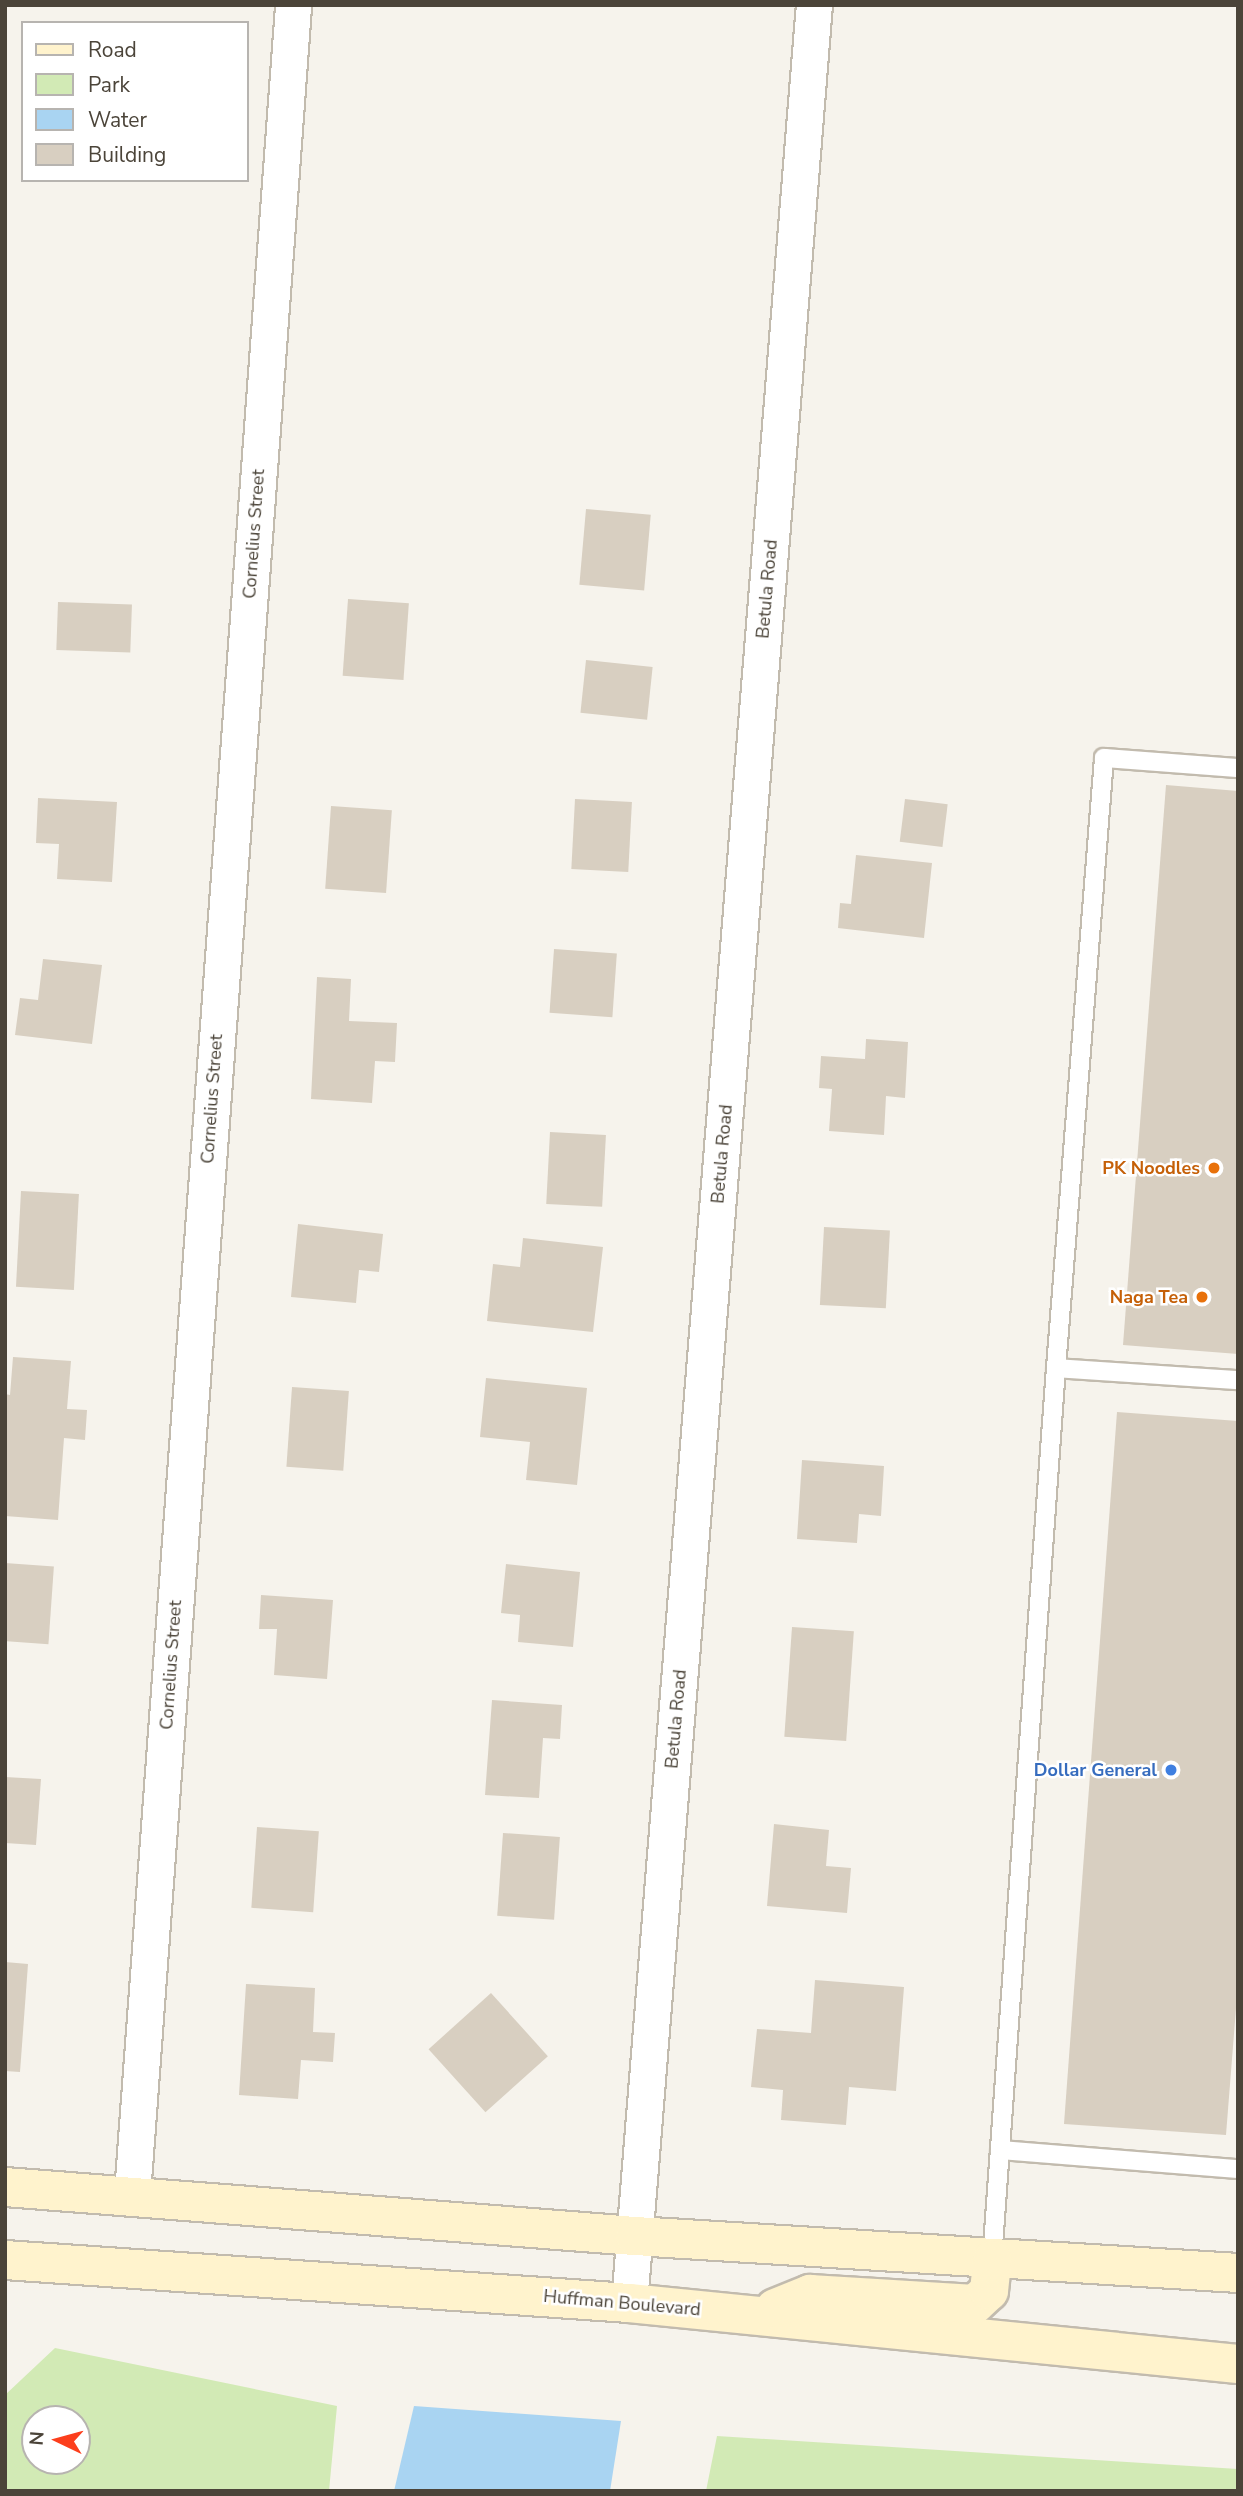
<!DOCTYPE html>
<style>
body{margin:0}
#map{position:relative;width:1243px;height:2496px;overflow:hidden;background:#f6f3ec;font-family:"Nunito Sans",sans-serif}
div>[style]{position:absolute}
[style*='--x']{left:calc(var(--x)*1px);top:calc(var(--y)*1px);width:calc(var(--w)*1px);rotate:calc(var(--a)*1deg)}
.green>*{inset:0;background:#d2eab5}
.water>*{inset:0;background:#a9d4f2}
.building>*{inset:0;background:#d8cfc1;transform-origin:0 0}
.roads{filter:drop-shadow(2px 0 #c2bbae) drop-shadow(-2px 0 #c2bbae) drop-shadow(0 2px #c2bbae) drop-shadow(0 -2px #c2bbae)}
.lane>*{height:18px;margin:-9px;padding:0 9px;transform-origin:9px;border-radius:9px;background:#fff}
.street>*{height:35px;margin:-17.5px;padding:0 17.5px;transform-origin:17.5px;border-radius:17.5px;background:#fff}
.secondary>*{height:38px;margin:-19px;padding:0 19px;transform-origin:19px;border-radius:19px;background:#fff3cd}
.dots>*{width:19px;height:19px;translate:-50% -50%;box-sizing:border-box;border:4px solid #fff;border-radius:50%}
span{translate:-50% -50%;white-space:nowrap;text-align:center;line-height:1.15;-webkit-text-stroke:5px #fff;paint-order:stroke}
.street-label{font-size:18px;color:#4b4439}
.food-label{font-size:18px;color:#c56008;font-weight:700}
.right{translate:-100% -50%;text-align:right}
.shop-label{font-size:18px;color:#366cbe;font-weight:700}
.frame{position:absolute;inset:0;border:7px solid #4b4439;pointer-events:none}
.legend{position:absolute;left:21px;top:21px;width:228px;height:161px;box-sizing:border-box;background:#fff;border:2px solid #b7b4b0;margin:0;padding:9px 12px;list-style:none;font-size:21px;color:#4b4439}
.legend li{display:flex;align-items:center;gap:14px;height:35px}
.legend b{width:35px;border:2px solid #b7b4b0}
.north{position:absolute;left:21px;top:2405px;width:70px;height:70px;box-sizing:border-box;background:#fff;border:2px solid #b7b4b0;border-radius:50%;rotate:275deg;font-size:19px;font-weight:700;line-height:28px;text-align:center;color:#4b4439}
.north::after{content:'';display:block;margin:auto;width:24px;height:32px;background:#fc3f1d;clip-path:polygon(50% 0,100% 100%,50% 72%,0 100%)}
</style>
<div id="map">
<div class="green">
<i style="clip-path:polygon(evenodd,55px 2348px,337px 2406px,329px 2491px,5px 2491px,5px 2395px,55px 2348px,35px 2419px,77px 2419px,77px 2461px,35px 2461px,35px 2419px)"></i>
<i style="clip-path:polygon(717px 2436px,1238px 2469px,1238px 2491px,706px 2491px)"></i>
</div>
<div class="water">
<i style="clip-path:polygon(414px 2406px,621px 2421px,610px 2491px,394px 2491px)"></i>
</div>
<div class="building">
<i style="left:586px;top:509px;width:65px;height:76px;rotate:5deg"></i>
<i style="left:348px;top:599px;width:61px;height:77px;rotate:4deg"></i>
<i style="left:58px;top:602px;width:74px;height:48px;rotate:2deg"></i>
<i style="left:586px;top:660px;width:67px;height:53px;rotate:6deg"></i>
<i style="clip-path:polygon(1166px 785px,1238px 791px,1238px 1354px,1123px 1345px)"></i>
<i style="clip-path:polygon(38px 798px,117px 802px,112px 882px,57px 879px,59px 844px,36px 843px)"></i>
<i style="left:575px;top:799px;width:57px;height:70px;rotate:3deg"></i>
<i style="left:905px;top:799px;width:43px;height:43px;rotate:7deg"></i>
<i style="left:331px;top:806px;width:61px;height:83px;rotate:4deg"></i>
<i style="clip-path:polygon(856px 855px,932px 863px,924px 938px,838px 928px,840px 903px,851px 904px)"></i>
<i style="left:554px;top:949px;width:63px;height:64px;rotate:4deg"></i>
<i style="clip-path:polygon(43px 959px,102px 965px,92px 1044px,15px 1035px,20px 998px,38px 1000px)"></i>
<i style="clip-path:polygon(317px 977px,351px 979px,349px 1021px,397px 1023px,395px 1062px,375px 1061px,372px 1103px,311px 1099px)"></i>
<i style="clip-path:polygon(866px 1039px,908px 1042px,905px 1098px,886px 1096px,884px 1135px,829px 1131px,832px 1089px,819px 1088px,821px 1056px,865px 1059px)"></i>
<i style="left:550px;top:1132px;width:56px;height:72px;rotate:3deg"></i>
<i style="left:21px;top:1191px;width:58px;height:96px;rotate:3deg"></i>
<i style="clip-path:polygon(298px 1224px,383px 1234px,379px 1272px,359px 1270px,356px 1303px,291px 1297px)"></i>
<i style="left:824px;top:1227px;width:66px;height:78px;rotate:3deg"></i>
<i style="clip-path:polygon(523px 1238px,603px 1247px,593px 1332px,487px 1321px,493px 1264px,520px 1267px)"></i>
<i style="clip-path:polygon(13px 1357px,71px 1361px,67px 1409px,87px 1410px,85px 1440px,64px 1438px,58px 1520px,5px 1516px,5px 1394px,10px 1395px)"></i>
<i style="clip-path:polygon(486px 1378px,587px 1388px,577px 1485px,526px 1480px,530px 1442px,480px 1437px)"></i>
<i style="left:292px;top:1387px;width:57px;height:80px;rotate:4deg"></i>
<i style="clip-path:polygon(1117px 1412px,1238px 1421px,1238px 1983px,1226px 2135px,1064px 2124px)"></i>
<i style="clip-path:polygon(802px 1460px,884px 1466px,881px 1516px,859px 1514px,857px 1543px,797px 1539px)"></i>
<i style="left:5px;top:1563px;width:49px;height:78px;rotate:4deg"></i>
<i style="clip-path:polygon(506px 1564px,580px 1572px,573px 1647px,518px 1642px,520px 1615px,501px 1613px)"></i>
<i style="clip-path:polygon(261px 1595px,333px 1600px,327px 1679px,274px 1675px,277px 1629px,259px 1629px)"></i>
<i style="left:792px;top:1627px;width:62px;height:110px;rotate:4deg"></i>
<i style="clip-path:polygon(492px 1700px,562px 1705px,560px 1739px,543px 1738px,539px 1798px,485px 1795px)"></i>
<i style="clip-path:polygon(5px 1777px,41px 1779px,36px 1845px,5px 1843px)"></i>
<i style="clip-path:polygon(774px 1824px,829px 1830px,826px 1866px,851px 1868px,847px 1913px,767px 1906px)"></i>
<i style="left:257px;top:1827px;width:62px;height:81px;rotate:4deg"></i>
<i style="left:503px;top:1833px;width:57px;height:83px;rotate:4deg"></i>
<i style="clip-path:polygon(5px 1962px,28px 1964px,20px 2072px,5px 2071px)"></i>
<i style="clip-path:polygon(815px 1980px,904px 1987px,896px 2091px,849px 2087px,846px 2125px,781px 2120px,783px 2090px,751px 2087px,757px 2029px,811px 2033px)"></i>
<i style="clip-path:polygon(246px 1984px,315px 1988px,313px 2032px,335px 2033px,333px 2062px,301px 2060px,298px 2099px,239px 2095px)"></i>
<i style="left:491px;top:1993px;width:85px;height:84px;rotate:48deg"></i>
</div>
<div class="roads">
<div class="lane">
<i style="--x:1056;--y:1368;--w:612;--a:-85.5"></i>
<i style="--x:1104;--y:758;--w:134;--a:4.3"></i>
<i style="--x:1000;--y:2150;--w:239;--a:4.6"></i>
<i style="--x:992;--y:2260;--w:894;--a:-85.9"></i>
<i style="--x:1056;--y:1368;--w:182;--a:3.8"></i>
</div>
<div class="street">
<i style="--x:132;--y:2194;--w:2195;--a:-85.79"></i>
<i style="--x:629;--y:2303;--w:2305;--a:-85.4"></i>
</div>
<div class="secondary">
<i style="--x:5;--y:2187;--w:632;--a:4.45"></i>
<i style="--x:635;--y:2236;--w:604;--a:3.51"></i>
<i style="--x:5;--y:2260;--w:625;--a:3.94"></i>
<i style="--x:629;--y:2303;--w:612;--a:5.72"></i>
<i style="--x:775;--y:2308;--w:38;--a:-22"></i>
<i style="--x:810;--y:2294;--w:165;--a:3.5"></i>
<i style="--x:975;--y:2304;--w:19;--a:-43"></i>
<i style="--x:989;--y:2291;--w:31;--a:-84"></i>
</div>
</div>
<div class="dots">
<i style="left:1214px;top:1168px;background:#e8710a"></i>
<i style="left:1202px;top:1297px;background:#e8710a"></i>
<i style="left:1171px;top:1770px;background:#3f7fe0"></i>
</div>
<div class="street-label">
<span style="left:254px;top:534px;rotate:-86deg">Cornelius Street</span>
<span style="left:767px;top:589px;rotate:-85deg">Betula Road</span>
<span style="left:212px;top:1099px;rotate:-86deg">Cornelius Street</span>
<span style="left:722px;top:1154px;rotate:-85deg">Betula Road</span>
<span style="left:171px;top:1665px;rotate:-86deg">Cornelius Street</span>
<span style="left:676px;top:1719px;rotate:-85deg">Betula Road</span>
<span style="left:622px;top:2303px;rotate:5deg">Huffman Boulevard</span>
</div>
<div class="food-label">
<span class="right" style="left:1200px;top:1168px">PK Noodles</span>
<span class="right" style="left:1188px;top:1297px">Naga Tea</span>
</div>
<div class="shop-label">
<span class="right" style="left:1157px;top:1770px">Dollar General</span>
</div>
<div class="frame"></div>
<ul class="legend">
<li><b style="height:9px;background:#fff3cd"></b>Road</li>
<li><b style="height:19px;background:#d2eab5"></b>Park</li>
<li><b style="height:19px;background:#a9d4f2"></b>Water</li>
<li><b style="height:19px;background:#d8cfc1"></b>Building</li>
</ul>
<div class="north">N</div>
</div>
